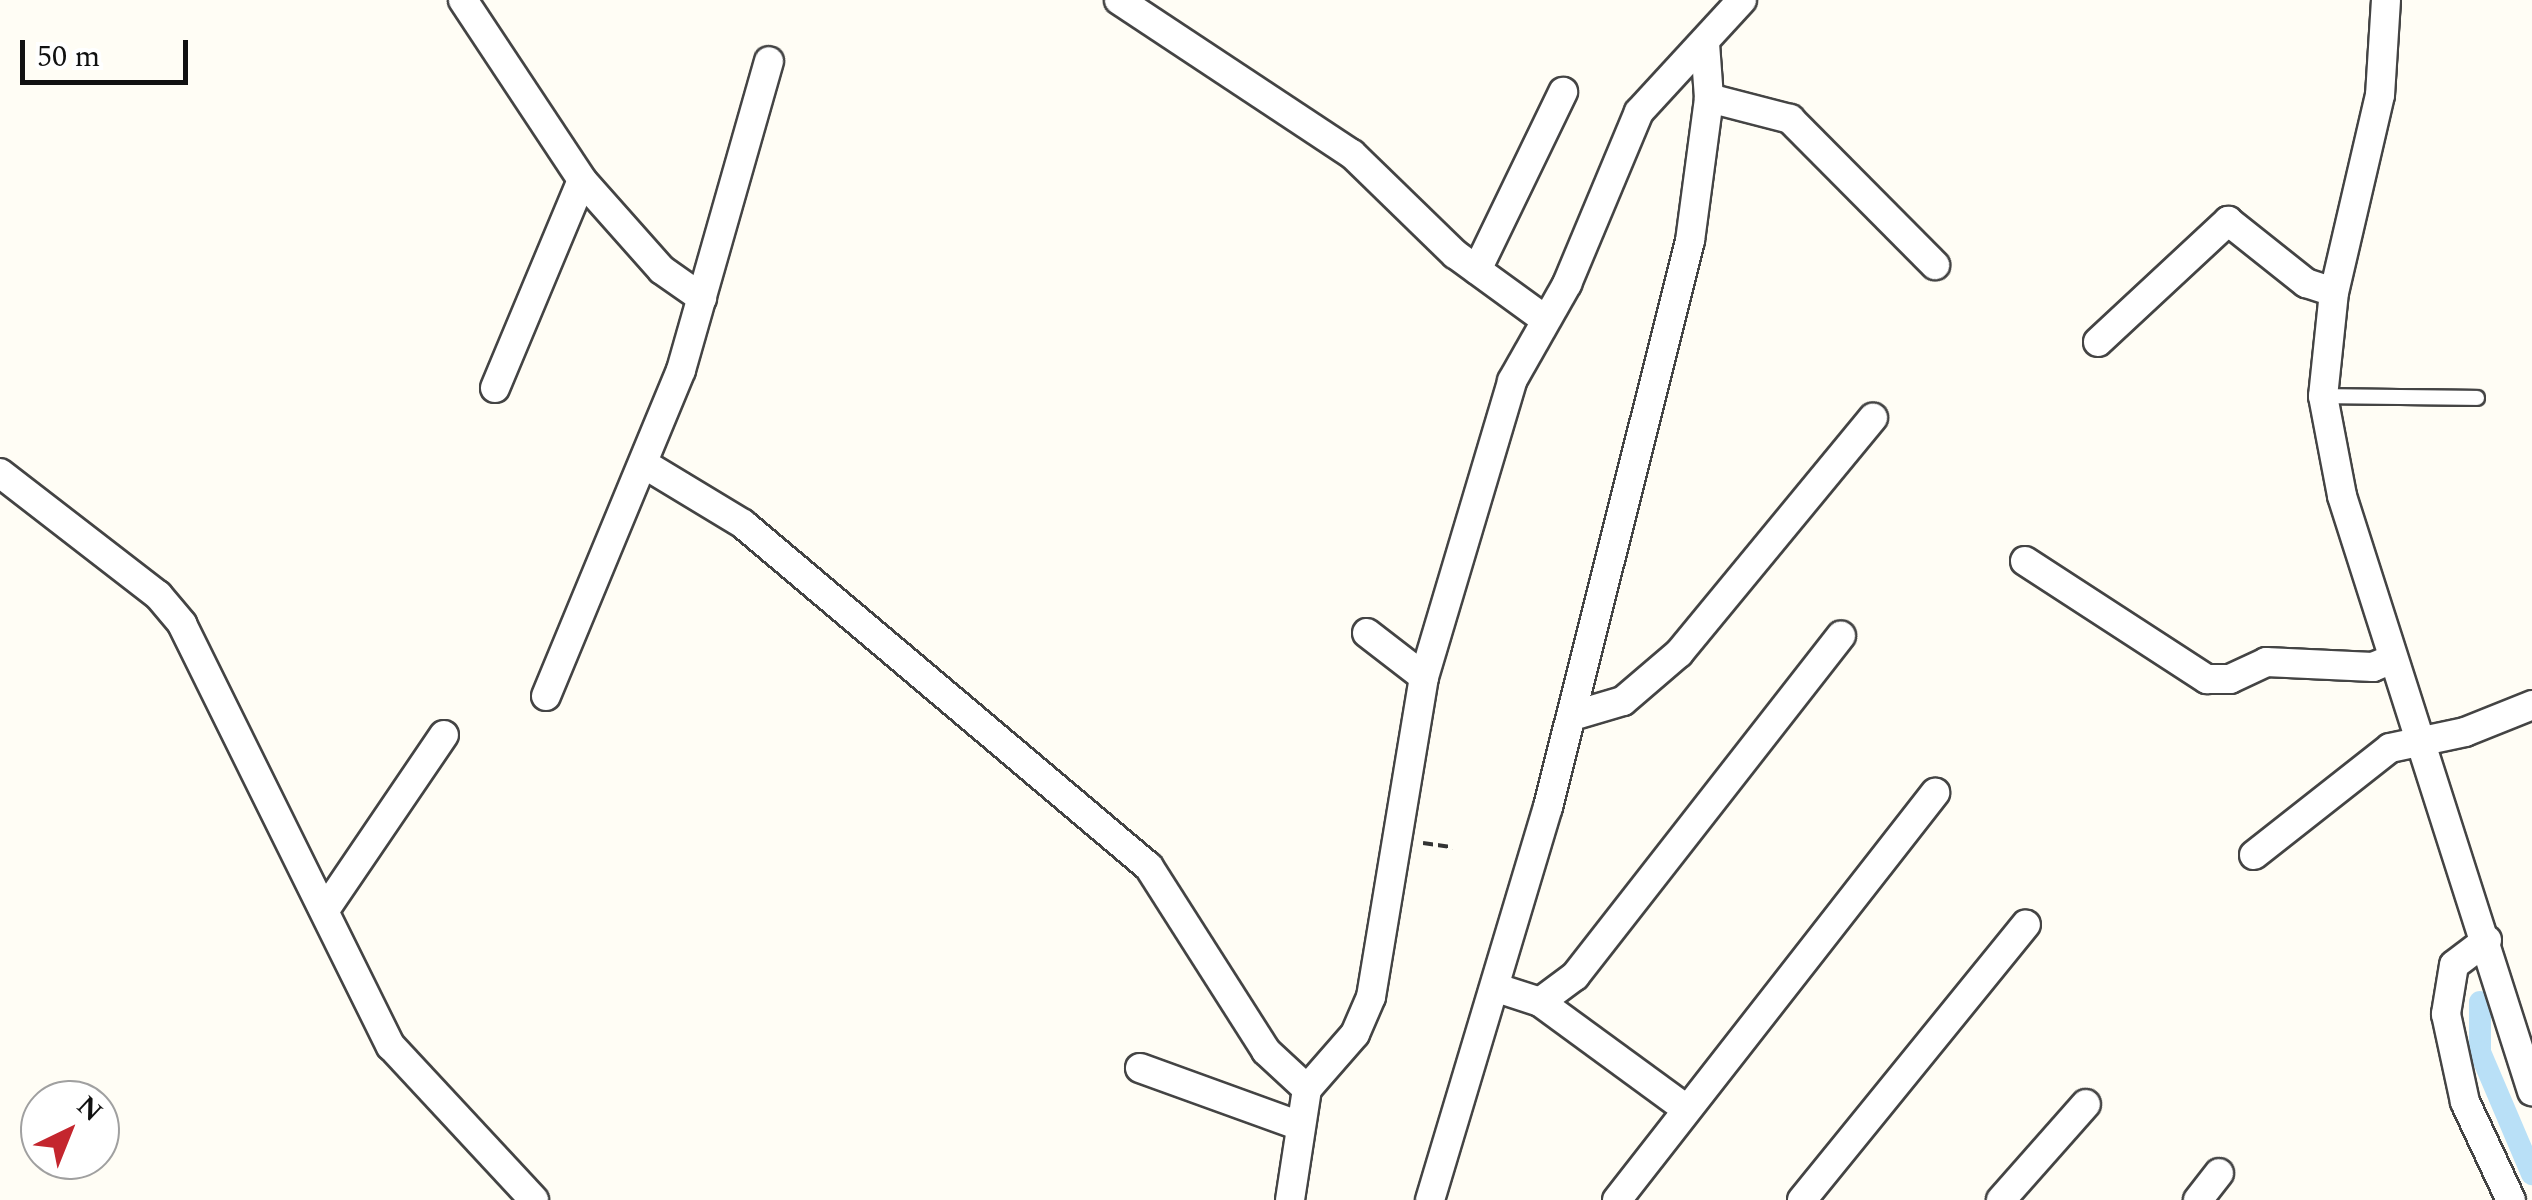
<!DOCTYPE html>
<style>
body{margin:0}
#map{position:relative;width:2532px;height:1200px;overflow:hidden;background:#fffdf5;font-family:Spectral,serif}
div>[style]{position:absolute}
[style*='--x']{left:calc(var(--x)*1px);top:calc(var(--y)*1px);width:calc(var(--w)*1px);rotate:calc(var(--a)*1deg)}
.canal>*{height:22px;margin:-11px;padding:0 11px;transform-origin:11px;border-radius:11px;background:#b9e0f7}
.path>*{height:4px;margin-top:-2px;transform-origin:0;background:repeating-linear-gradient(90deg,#333 0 10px,transparent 0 15px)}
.roads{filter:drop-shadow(2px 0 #444) drop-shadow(-2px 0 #444) drop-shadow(0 2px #444) drop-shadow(0 -2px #444)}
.service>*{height:14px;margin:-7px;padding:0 7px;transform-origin:7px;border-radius:7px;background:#fff}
.minor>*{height:28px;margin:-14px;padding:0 14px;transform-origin:14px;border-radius:14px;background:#fff}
span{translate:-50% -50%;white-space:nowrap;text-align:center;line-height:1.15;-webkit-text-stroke:10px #fff;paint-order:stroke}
.north{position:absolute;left:20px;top:1080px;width:100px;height:100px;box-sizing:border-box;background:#fff;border:2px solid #a0a0a0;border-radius:50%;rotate:43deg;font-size:28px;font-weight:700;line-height:40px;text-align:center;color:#111}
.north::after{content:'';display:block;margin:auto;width:35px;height:45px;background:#c4262e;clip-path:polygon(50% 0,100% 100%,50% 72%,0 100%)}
.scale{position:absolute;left:20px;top:40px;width:168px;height:45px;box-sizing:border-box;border:5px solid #111;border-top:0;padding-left:12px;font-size:30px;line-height:35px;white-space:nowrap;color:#111;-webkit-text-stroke:8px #fff;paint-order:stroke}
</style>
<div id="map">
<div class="canal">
<i style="--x:2480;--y:1002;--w:50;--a:90"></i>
<i style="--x:2480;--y:1052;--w:133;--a:66.9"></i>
</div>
<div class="path">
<i style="--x:1423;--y:843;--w:30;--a:8"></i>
</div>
<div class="roads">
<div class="service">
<i style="--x:2323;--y:396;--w:154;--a:0.7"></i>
</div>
<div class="minor">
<i style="--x:463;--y:0;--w:216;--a:56.5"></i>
<i style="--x:582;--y:180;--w:120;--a:48.4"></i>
<i style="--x:662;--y:270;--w:49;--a:35"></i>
<i style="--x:1119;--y:0;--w:279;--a:33.5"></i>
<i style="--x:1352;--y:154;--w:144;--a:44.2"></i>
<i style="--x:1455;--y:254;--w:112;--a:36"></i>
<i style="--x:2386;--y:0;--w:95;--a:93.6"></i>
<i style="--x:2380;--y:95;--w:202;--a:103.1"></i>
<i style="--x:2334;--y:292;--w:105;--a:96"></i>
<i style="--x:2323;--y:396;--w:102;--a:79.2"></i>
<i style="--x:2342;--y:496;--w:625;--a:72.29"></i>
<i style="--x:1709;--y:98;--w:84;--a:14.5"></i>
<i style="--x:1790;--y:119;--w:206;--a:45.2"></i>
<i style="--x:1477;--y:270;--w:198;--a:-64.2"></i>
<i style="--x:2098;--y:342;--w:178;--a:-42.9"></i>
<i style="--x:2228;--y:221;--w:100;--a:38.5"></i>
<i style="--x:2306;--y:283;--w:29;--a:18"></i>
<i style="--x:495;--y:388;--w:225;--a:-67.3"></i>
<i style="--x:644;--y:464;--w:116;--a:31.2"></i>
<i style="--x:743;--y:524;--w:531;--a:40.19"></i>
<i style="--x:1149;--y:867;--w:218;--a:57.5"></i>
<i style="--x:1266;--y:1051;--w:56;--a:42.8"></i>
<i style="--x:0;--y:473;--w:200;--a:37.7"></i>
<i style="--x:158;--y:595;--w:38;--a:50"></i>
<i style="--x:182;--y:624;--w:471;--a:63.7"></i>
<i style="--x:391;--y:1046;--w:210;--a:47.1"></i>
<i style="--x:2025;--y:561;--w:217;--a:33"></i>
<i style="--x:2207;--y:679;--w:23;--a:0"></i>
<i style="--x:2230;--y:679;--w:40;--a:-25"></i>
<i style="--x:2266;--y:662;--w:107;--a:2.7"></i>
<i style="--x:2373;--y:667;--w:21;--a:-23"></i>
<i style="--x:1367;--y:633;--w:72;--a:37.7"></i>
<i style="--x:546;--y:696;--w:353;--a:-67.5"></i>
<i style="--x:681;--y:370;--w:321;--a:-74.1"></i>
<i style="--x:1572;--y:716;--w:53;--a:-16.4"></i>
<i style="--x:1623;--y:701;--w:74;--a:-40.6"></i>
<i style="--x:1679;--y:653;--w:305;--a:-50.5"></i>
<i style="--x:2254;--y:855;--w:173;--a:-38.2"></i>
<i style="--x:2390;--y:748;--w:77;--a:-12"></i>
<i style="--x:2465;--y:732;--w:72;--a:-21.9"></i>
<i style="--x:327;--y:907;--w:208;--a:-55.8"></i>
<i style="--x:2487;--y:940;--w:41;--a:142.9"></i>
<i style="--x:2454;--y:965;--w:50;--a:99.3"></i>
<i style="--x:2446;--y:1014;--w:90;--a:77.8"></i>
<i style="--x:2465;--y:1102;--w:108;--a:64.9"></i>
<i style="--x:1497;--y:988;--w:45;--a:18"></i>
<i style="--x:1540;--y:1002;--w:44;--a:-36.6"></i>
<i style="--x:1575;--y:976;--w:432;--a:-52"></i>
<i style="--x:1540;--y:1002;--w:181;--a:36.2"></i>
<i style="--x:1140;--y:1068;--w:170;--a:19.9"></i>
<i style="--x:1290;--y:1200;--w:112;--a:-81.3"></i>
<i style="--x:1307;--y:1089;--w:73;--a:-48.9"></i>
<i style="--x:1355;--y:1034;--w:40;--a:-66.6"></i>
<i style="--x:1371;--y:997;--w:324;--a:-80.6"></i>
<i style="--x:1424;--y:677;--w:309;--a:-73.4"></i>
<i style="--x:1512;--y:381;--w:112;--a:-60.4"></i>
<i style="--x:1567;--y:284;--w:186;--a:-67.3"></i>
<i style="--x:1639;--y:112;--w:152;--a:-47.4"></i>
<i style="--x:1430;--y:1200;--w:410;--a:-73.3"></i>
<i style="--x:1548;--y:807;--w:584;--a:-75.92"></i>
<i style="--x:1690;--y:241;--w:144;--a:-82.4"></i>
<i style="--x:1709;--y:98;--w:54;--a:-94.2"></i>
<i style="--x:1617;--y:1200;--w:517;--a:-52"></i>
<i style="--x:1802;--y:1200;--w:355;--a:-50.9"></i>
<i style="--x:2001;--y:1200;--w:128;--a:-48.5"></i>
<i style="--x:2198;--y:1200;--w:34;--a:-52"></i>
</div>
</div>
<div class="north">N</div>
<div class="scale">50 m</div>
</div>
